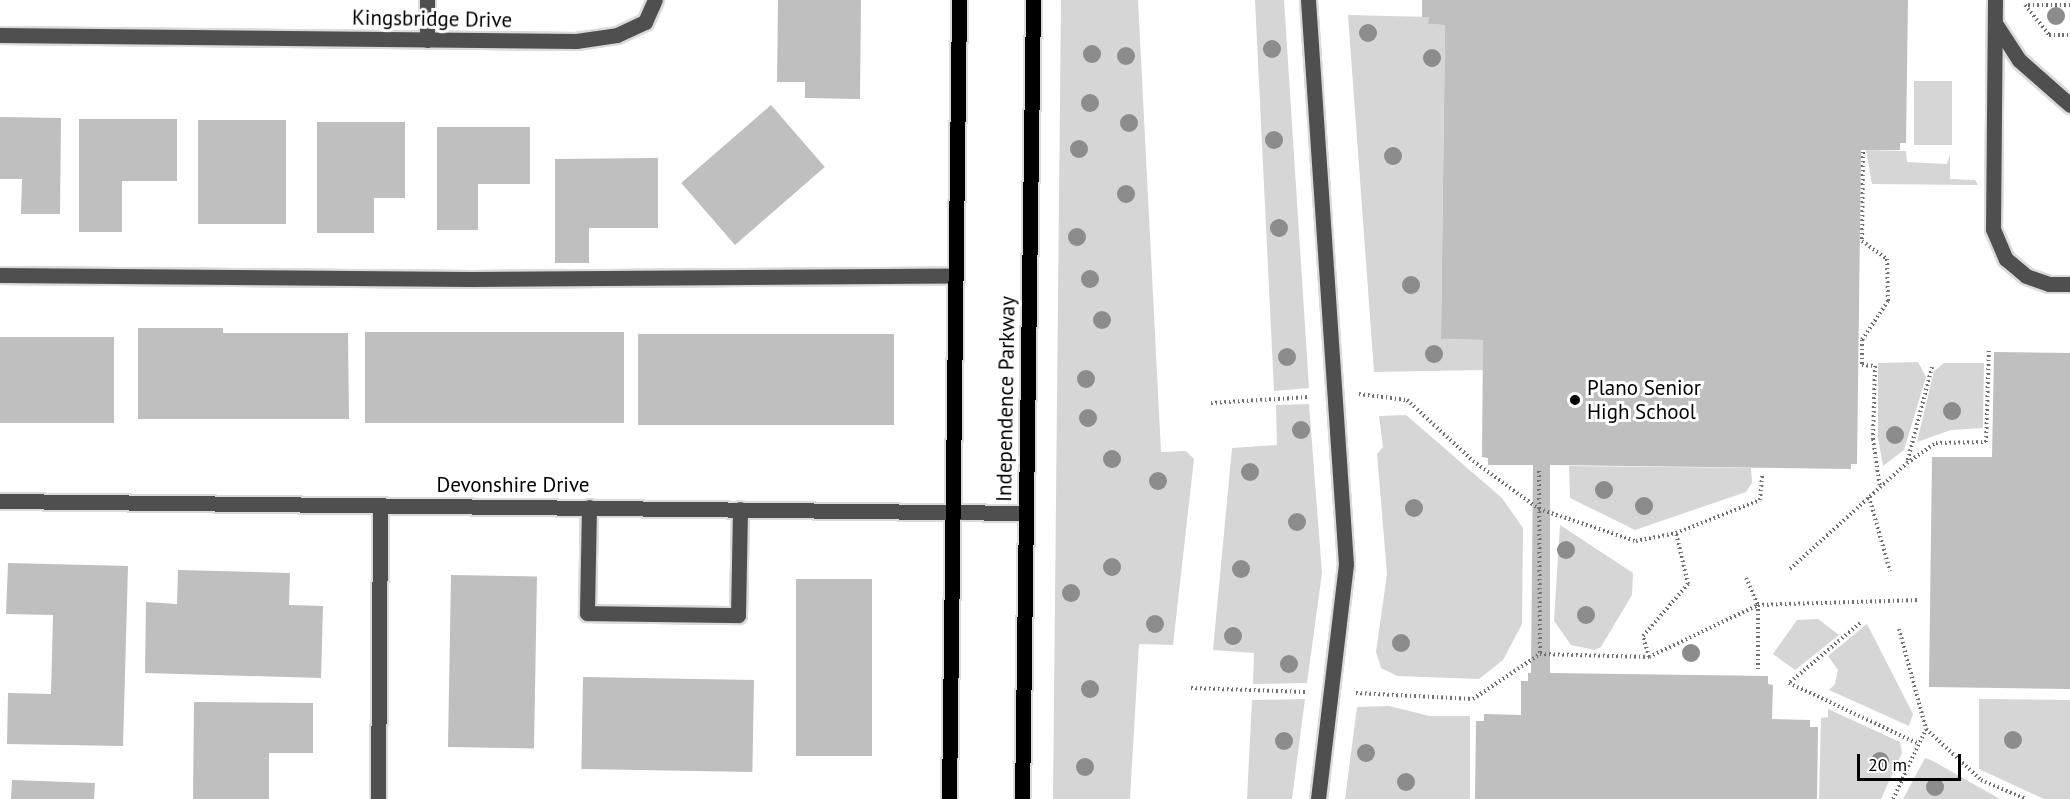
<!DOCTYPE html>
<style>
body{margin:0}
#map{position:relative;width:2070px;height:799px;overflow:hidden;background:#fff;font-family:"PT Sans",sans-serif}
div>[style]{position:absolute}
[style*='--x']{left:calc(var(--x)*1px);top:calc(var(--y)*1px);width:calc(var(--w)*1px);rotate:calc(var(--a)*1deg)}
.green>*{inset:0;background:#d6d6d6;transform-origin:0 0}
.building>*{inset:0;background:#bfbfbf;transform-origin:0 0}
.path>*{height:4px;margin-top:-2px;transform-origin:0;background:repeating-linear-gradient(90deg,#717171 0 1.5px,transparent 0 4.5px)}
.roads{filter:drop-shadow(2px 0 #dbdbdb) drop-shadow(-2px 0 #dbdbdb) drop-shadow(0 2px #dbdbdb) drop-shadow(0 -2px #dbdbdb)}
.minor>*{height:15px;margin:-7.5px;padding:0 7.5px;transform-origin:7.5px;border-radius:7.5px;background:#4f4f4f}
.major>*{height:15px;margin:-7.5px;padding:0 7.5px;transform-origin:7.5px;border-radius:7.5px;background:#000}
.trees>*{width:18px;height:18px;margin:-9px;border-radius:50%;background:#8c8c8c}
.dots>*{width:16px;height:16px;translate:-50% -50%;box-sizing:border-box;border:3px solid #fff;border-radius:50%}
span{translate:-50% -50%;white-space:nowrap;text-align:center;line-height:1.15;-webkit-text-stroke:6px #fff;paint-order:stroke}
.street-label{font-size:21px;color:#000}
.poi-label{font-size:21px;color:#000}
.left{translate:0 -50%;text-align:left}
.scale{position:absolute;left:1857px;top:754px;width:104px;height:27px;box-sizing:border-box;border:3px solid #000;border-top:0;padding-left:8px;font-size:18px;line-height:21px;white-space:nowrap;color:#000;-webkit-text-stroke:4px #fff;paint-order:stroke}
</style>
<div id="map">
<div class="green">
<i style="clip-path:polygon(1061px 0,1138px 0,1161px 452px,1186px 451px,1194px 459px,1173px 645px,1139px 644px,1130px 799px,1053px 799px)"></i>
<i style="clip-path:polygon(1255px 0,1284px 0,1309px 388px,1274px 391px)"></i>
<i style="clip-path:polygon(1348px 15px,1429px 17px,1429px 24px,1445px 25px,1441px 339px,1483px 340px,1483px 370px,1374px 372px)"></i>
<i style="left:1914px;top:81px;width:38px;height:64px"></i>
<i style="clip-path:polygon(1866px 150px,1906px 151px,1907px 162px,1947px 164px,1950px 154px,1950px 179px,1975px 180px,1978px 185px,1872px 184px)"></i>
<i style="clip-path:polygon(1918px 362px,1926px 377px,1904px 450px,1883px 466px,1878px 438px,1878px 363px)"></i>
<i style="clip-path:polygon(1944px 363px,1984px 363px,1983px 428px,1951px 430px,1917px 442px,1934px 371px)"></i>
<i style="clip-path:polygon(1309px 404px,1322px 573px,1307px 683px,1253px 684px,1254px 653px,1213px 650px,1232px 448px,1277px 445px,1276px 405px)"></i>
<i style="clip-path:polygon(1406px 415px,1502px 498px,1523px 528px,1522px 624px,1503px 660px,1479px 679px,1397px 676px,1381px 668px,1376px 652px,1387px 574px,1377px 454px,1383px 447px,1379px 416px)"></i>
<i style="clip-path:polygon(1569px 466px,1751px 468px,1752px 483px,1746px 492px,1635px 530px,1570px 498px)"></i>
<i style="clip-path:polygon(1560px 525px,1633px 573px,1632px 595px,1601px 647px,1595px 650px,1571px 645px,1554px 621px)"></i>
<i style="clip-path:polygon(1818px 619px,1839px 635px,1795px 670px,1773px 654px,1797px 620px)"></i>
<i style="clip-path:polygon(1867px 624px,1913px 714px,1909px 726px,1829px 690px,1835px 684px,1838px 670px,1828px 656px)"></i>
<i style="clip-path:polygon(1305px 699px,1292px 799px,1247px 799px,1252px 700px)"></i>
<i style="clip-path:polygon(1979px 699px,2070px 700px,2070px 799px,2044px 799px,1979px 769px)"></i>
<i style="clip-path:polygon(1389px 706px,1430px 716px,1470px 716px,1470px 799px,1345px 799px,1357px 707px)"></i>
<i style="clip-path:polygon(1828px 709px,1900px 742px,1902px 753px,1881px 799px,1819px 799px,1821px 718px,1828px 717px)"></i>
<i style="clip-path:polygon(1925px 758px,1933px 761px,2000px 799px,1903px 799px)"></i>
</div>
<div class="building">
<i style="clip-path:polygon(778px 0,861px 0,860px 99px,805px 98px,805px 82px,777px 82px)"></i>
<i style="clip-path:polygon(1422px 0,1908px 0,1906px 143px,1900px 143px,1900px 150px,1861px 150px,1857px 464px,1851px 464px,1851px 469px,1550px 465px,1550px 673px,1768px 676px,1768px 684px,1773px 685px,1772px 719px,1810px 720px,1810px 727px,1818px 727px,1817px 799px,1475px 799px,1476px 721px,1484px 721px,1484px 714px,1521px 715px,1521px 681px,1528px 681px,1528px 673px,1531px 673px,1533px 465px,1488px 465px,1488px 458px,1482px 457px,1483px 340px,1441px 339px,1445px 25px,1428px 24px,1429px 17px,1422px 17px)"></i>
<i style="left:771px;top:105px;width:82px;height:119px;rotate:49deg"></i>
<i style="clip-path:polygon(0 117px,61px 118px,60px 214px,21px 214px,22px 179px,0 179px)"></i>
<i style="clip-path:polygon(79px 119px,177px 119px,177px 181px,122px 181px,122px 232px,79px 232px)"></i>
<i style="left:198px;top:120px;width:88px;height:104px"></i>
<i style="clip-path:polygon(317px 122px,405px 122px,405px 198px,374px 198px,374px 233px,317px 233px)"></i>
<i style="clip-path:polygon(437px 127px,530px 127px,530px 184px,478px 184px,478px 230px,437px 230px)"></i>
<i style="clip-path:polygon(658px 158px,658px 228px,589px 228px,589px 263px,555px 263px,555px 159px)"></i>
<i style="clip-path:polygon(138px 328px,223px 328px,223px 333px,348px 333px,349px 419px,138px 419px)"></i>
<i style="left:365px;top:332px;width:259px;height:91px"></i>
<i style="left:894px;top:334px;width:91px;height:256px;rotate:90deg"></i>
<i style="left:0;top:337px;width:114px;height:86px"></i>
<i style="clip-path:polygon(1994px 352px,2070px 353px,2070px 689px,1929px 687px,1932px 457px,1992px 457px)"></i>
<i style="clip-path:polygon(8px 563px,128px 566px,123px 746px,7px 744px,8px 693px,51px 694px,53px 615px,6px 614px)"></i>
<i style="clip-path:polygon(178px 570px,290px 573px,289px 605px,323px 606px,321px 678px,145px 673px,146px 602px,177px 604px)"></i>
<i style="left:451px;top:575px;width:86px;height:172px;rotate:1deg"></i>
<i style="left:796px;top:579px;width:76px;height:177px"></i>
<i style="left:583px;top:677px;width:171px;height:92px;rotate:1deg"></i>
<i style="clip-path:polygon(194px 702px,313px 703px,313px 753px,269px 753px,269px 799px,193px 799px)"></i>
<i style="clip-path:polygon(12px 780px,95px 783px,94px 799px,11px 799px)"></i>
</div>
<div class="path">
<i style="--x:2070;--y:5;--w:45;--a:180"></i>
<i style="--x:2025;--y:5;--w:38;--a:51"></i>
<i style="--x:2049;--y:35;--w:21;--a:0"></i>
<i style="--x:1863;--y:152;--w:89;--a:90.6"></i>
<i style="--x:1862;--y:241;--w:31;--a:36"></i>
<i style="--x:1887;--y:259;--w:42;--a:88.6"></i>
<i style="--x:1888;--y:301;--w:47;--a:123.7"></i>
<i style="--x:1862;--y:340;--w:25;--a:90"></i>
<i style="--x:1862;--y:365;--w:13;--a:4"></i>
<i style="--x:1875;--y:366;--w:73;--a:91.6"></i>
<i style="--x:1873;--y:439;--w:49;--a:81.9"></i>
<i style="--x:1932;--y:367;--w:99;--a:104.6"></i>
<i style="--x:1907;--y:463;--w:35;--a:-35"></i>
<i style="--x:1936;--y:443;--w:50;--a:-1.1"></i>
<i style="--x:1986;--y:442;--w:93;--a:-88.2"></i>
<i style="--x:1359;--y:394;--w:48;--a:7.1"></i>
<i style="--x:1407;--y:400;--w:90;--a:42.7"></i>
<i style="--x:1473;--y:461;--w:82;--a:36"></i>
<i style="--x:1539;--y:509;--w:102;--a:18.3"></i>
<i style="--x:1636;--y:541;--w:41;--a:-11.3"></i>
<i style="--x:1676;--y:533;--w:90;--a:-21.4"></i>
<i style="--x:1760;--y:500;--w:25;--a:-85"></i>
<i style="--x:1211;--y:403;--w:98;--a:-3.5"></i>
<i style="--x:1539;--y:471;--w:183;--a:89.7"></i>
<i style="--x:1540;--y:654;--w:109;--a:1.6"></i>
<i style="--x:1649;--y:657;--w:121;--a:-25.5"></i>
<i style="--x:1758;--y:605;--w:65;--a:90"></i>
<i style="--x:1869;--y:497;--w:77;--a:74.2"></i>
<i style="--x:1790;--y:569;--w:158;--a:-42.2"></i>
<i style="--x:1746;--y:578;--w:30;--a:66"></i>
<i style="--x:1758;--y:605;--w:162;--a:-1.8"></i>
<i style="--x:1860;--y:623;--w:93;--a:139.8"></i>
<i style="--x:1789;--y:683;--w:144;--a:25.1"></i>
<i style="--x:1899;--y:629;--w:104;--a:74.9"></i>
<i style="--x:1649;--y:657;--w:22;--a:-106"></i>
<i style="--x:1643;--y:636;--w:69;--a:-49.1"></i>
<i style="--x:1688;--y:584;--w:52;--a:-103.2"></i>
<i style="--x:1191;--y:688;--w:116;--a:2"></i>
<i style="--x:1356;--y:693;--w:117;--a:2.9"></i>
<i style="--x:1473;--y:699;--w:81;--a:-33.9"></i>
<i style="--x:1893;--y:799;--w:77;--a:-64.8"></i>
<i style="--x:1926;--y:729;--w:75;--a:42.8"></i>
<i style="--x:1981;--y:780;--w:49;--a:22.9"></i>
</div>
<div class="roads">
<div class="minor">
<i style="--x:427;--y:0;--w:40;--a:90"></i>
<i style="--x:1308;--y:0;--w:565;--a:86.15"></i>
<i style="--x:1346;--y:564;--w:237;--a:96.8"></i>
<i style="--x:1995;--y:0;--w:229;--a:90.5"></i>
<i style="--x:1993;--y:229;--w:33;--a:67"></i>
<i style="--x:2006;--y:259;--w:26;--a:40"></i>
<i style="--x:2026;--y:276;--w:24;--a:19"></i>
<i style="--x:2049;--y:284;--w:21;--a:0"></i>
<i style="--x:1995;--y:23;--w:44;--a:57"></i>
<i style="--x:2019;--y:60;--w:68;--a:41.4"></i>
<i style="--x:0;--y:35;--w:576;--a:0.6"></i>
<i style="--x:576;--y:41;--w:41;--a:-8.3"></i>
<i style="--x:617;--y:35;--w:31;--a:-25"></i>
<i style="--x:645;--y:22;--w:24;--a:-66"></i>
<i style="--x:0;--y:275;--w:470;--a:0.5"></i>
<i style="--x:470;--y:279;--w:484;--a:-0.4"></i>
<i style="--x:0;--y:501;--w:1025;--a:0.67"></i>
<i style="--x:589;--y:507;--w:106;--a:91.1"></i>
<i style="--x:587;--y:613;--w:151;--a:0.8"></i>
<i style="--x:738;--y:615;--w:106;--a:-88.9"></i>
<i style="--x:378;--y:799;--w:294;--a:-89.6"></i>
</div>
<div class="major">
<i style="--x:949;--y:799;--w:799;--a:-89.28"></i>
<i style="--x:1022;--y:799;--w:799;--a:-89.21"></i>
</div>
</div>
<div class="trees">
<i style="left:2056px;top:16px"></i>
<i style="left:1368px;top:33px"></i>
<i style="left:1272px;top:49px"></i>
<i style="left:1092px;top:54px"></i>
<i style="left:1126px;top:56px"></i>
<i style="left:1432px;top:58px"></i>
<i style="left:1090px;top:103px"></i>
<i style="left:1129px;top:123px"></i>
<i style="left:1274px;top:140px"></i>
<i style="left:1079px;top:149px"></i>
<i style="left:1393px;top:156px"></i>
<i style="left:1126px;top:194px"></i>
<i style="left:1279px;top:228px"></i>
<i style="left:1077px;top:237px"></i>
<i style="left:1090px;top:279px"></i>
<i style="left:1411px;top:285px"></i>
<i style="left:1102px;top:320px"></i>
<i style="left:1434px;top:354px"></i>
<i style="left:1287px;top:357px"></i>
<i style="left:1086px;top:379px"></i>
<i style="left:1952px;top:411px"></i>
<i style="left:1088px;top:418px"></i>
<i style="left:1301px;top:430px"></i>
<i style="left:1895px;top:435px"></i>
<i style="left:1112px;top:459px"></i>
<i style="left:1250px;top:472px"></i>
<i style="left:1158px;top:481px"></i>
<i style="left:1604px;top:490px"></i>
<i style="left:1644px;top:506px"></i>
<i style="left:1414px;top:508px"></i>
<i style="left:1297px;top:522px"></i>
<i style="left:1566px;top:550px"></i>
<i style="left:1112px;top:567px"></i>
<i style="left:1241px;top:569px"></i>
<i style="left:1071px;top:593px"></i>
<i style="left:1586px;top:615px"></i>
<i style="left:1155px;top:624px"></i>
<i style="left:1233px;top:636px"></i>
<i style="left:1401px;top:643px"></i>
<i style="left:1691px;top:653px"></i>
<i style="left:1289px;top:664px"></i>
<i style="left:1090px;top:689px"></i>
<i style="left:2013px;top:740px"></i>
<i style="left:1284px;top:741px"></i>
<i style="left:1366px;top:753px"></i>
<i style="left:1880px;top:761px"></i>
<i style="left:1085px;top:767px"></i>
<i style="left:1406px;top:782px"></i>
<i style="left:1935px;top:787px"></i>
</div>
<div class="dots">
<i style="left:1575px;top:400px;background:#000"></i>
</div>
<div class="street-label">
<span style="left:432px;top:19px;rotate:1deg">Kingsbridge Drive</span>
<span style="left:1006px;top:399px;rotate:-89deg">Independence Parkway</span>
<span style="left:513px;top:485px">Devonshire Drive</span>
</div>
<div class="poi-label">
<span class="left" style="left:1587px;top:400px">Plano Senior<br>High School</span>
</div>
<div class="scale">20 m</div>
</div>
